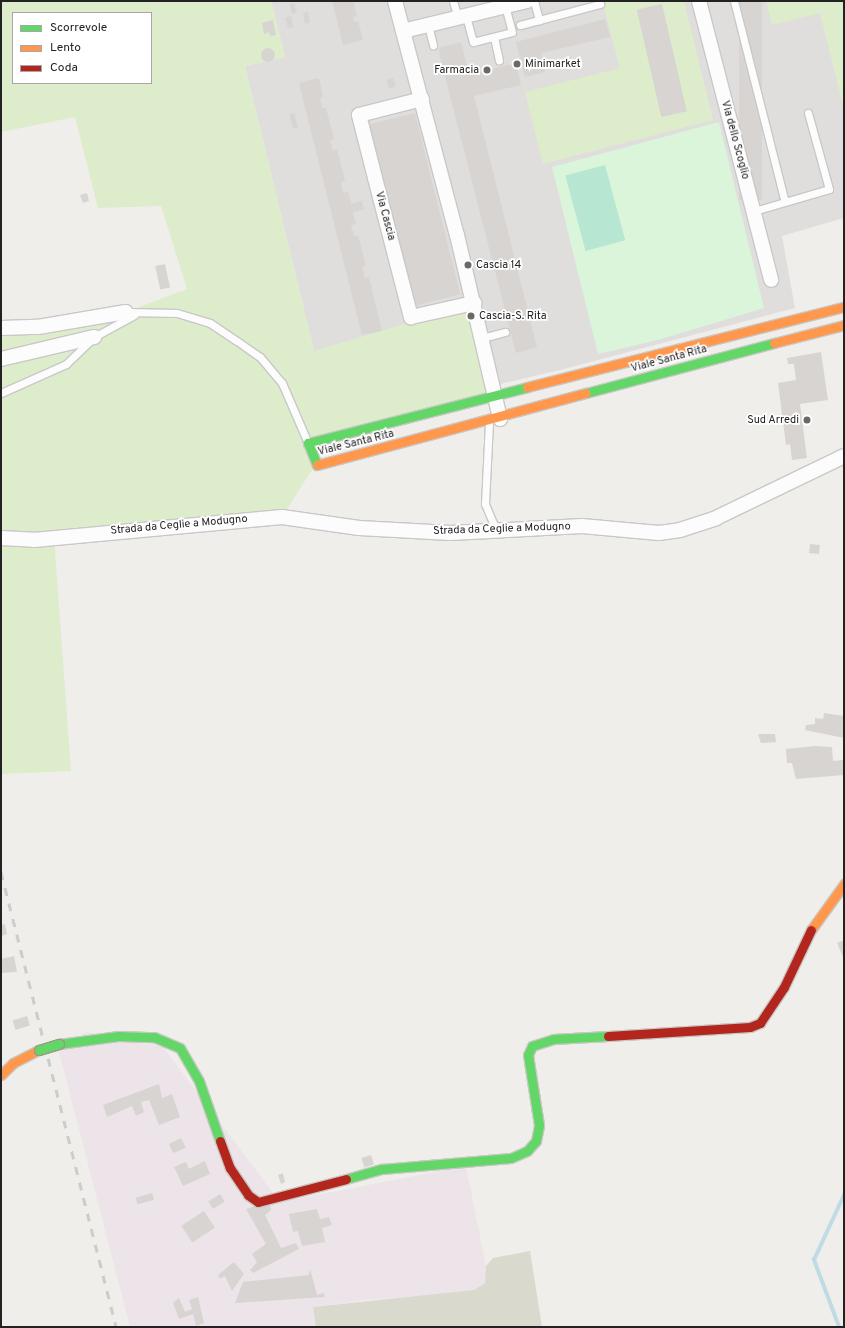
<!DOCTYPE html>
<style>
body{margin:0}
#map{position:relative;width:845px;height:1328px;overflow:hidden;background:#f0eeeb;font-family:Overpass,sans-serif}
div>[style]{position:absolute}
[style*='--x']{left:calc(var(--x)*1px);top:calc(var(--y)*1px);width:calc(var(--w)*1px);rotate:calc(var(--a)*1deg)}
.residential>*{inset:0;background:#dfdedc}
.industrial>*{inset:0;background:#ede4e9}
.construction>*{inset:0;background:#d9d9cd}
.grass>*{inset:0;background:#ddeccb}
.park>*{inset:0;background:#daf5da}
.pitch>*{inset:0;background:#b7e6d2;transform-origin:0 0}
.stream>*{height:3.5px;margin:-1.75px;padding:0 1.75px;transform-origin:1.75px;border-radius:1.75px;background:#bfdbe3}
.building>*{inset:0;background:#d7d4d2;transform-origin:0 0}
.round{border-radius:50%}
.roads{filter:drop-shadow(1px 0 #c9c8c7) drop-shadow(-1px 0 #c9c8c7) drop-shadow(0 1px #c9c8c7) drop-shadow(0 -1px #c9c8c7)}
.lane>*{height:7px;margin:-3.5px;padding:0 3.5px;transform-origin:3.5px;border-radius:3.5px;background:#fdfcfc}
.street>*{height:14px;margin:-7px;padding:0 7px;transform-origin:7px;border-radius:7px;background:#fdfcfc}
.fast>*{height:9px;margin:-4.5px;padding:0 4.5px;transform-origin:4.5px;border-radius:4.5px;background:#63d668}
.slow>*{height:9px;margin:-4.5px;padding:0 4.5px;transform-origin:4.5px;border-radius:4.5px;background:#ff974d}
.jam>*{height:9px;margin:-4.5px;padding:0 4.5px;transform-origin:4.5px;border-radius:4.5px;background:#b3261e}
.rail>*{height:3px;margin-top:-1.5px;transform-origin:0;background:repeating-linear-gradient(90deg,#ccc 0 8px,transparent 0 16px)}
.bridges{filter:drop-shadow(1px 0 #999a82) drop-shadow(-1px 0 #999a82) drop-shadow(0 1px #999a82) drop-shadow(0 -1px #999a82)}
.fast-bridge>*{height:9px;margin:-4.5px;padding:0 4.5px;transform-origin:4.5px;border-radius:4.5px;background:#63d668}
.dots>*{width:11px;height:11px;translate:-50% -50%;box-sizing:border-box;border:2px solid #fff;border-radius:50%}
span{translate:-50% -50%;white-space:nowrap;text-align:center;line-height:1.15;-webkit-text-stroke:3.5px #fff;paint-order:stroke}
.poi-label{font-size:11px;color:#222}
.left{translate:0 -50%;text-align:left}
.right{translate:-100% -50%;text-align:right}
.street-label{font-size:11px;color:#222}
.frame{position:absolute;inset:0;border:2px solid #222;pointer-events:none}
.legend{position:absolute;left:12px;top:12px;width:140px;height:72px;box-sizing:border-box;background:#fff;border:1px solid #a7a7a7;margin:0;padding:5px 7px;list-style:none;font-size:12px;color:#222}
.legend li{display:flex;align-items:center;gap:8px;height:20px}
.legend b{width:20px;border:1px solid #a7a7a7}
</style>
<div id="map">
<div class="residential">
<i style="clip-path:polygon(271px 1px,844px 1px,844px 218px,782px 236px,795px 308px,564px 369px,483px 388px,314px 351px,245px 66px,285px 57px)"></i>
</div>
<div class="industrial">
<i style="clip-path:polygon(86px 1032px,163px 1047px,280px 1202px,466px 1166px,486px 1266px,485px 1283px,474px 1290px,434px 1297px,375px 1299px,313px 1307px,316px 1327px,130px 1327px,59px 1052px)"></i>
</div>
<div class="construction">
<i style="clip-path:polygon(530px 1251px,542px 1327px,316px 1327px,313px 1307px,474px 1290px,485px 1283px,486px 1266px,493px 1258px)"></i>
</div>
<div class="grass">
<i style="clip-path:polygon(evenodd,1px 1px,271px 1px,285px 57px,245px 66px,314px 351px,474px 303px,495px 397px,308px 443px,315px 465px,282px 517px,54px 537px,71px 771px,1px 774px,1px 328px,126px 312px,187px 289px,161px 206px,98px 208px,75px 117px,1px 132px,1px 1px,13px 13px,151px 13px,151px 83px,13px 83px,13px 13px)"></i>
<i style="clip-path:polygon(602px 1px,684px 1px,713px 120px,543px 164px,525px 92px,620px 68px)"></i>
<i style="clip-path:polygon(766px 1px,844px 1px,844px 109px,820px 13px,772px 25px)"></i>
</div>
<div class="park">
<i style="clip-path:polygon(719px 122px,764px 308px,658px 340px,598px 354px,552px 167px)"></i>
</div>
<div class="pitch">
<i style="left:605px;top:165px;width:78px;height:41px;rotate:75deg"></i>
</div>
<div class="stream">
<i style="--x:839;--y:1327;--w:72;--a:-110.5"></i>
<i style="--x:814;--y:1260;--w:72;--a:-65.2"></i>
</div>
<div class="building">
<i style="clip-path:polygon(332px 1px,353px 1px,357px 16px,353px 17px,354px 22px,358px 21px,363px 40px,343px 45px)"></i>
<i style="left:739px;top:1px;width:23px;height:199px"></i>
<i style="left:294px;top:3px;width:10px;height:5px;rotate:73deg"></i>
<i style="left:662px;top:4px;width:110px;height:26px;rotate:77deg"></i>
<i style="left:308px;top:12px;width:11px;height:5px;rotate:80deg"></i>
<i style="clip-path:polygon(291px 16px,293px 27px,288px 28px,285px 18px)"></i>
<i style="clip-path:polygon(605px 19px,610px 37px,541px 53px,545px 72px,525px 77px,516px 42px)"></i>
<i style="clip-path:polygon(273px 20px,276px 35px,270px 36px,269px 32px,264px 34px,262px 23px)"></i>
<i style="clip-path:polygon(461px 42px,469px 75px,516px 63px,521px 85px,474px 96px,537px 347px,516px 353px,440px 57px,439px 48px)"></i>
<i class="round" style="left:261px;top:48px;width:14px;height:14px"></i>
<i style="clip-path:polygon(319px 78px,323px 97px,320px 98px,322px 108px,326px 108px,334px 139px,330px 140px,333px 151px,337px 149px,345px 181px,341px 182px,343px 193px,348px 192px,351px 204px,362px 201px,364px 209px,353px 212px,356px 224px,351px 225px,354px 236px,358px 235px,366px 266px,362px 267px,365px 278px,369px 277px,382px 331px,362px 335px,299px 83px)"></i>
<i style="left:393px;top:78px;width:9px;height:7px;rotate:72deg"></i>
<i style="left:294px;top:113px;width:15px;height:5px;rotate:74deg"></i>
<i style="left:415px;top:113px;width:187px;height:51px;rotate:76deg"></i>
<i style="clip-path:polygon(87px 193px,89px 201px,83px 203px,80px 195px)"></i>
<i style="left:165px;top:264px;width:24px;height:10px;rotate:78deg"></i>
<i style="clip-path:polygon(821px 352px,828px 400px,800px 404px,807px 458px,792px 460px,790px 444px,786px 445px,778px 383px,796px 380px,794px 364px,788px 364px,787px 358px)"></i>
<i style="left:810px;top:544px;width:10px;height:9px;rotate:6deg"></i>
<i style="clip-path:polygon(824px 713px,844px 716px,844px 738px,805px 730px,806px 725px,815px 724px,815px 718px,823px 719px)"></i>
<i style="clip-path:polygon(758px 734px,775px 734px,776px 742px,761px 743px)"></i>
<i style="clip-path:polygon(815px 746px,832px 747px,833px 761px,843px 760px,844px 775px,796px 779px,792px 763px,787px 763px,786px 749px)"></i>
<i style="clip-path:polygon(5px 924px,7px 934px,1px 936px,1px 925px)"></i>
<i style="clip-path:polygon(844px 940px,844px 959px,837px 943px)"></i>
<i style="clip-path:polygon(14px 956px,17px 972px,1px 973px,1px 959px)"></i>
<i style="left:27px;top:1016px;width:10px;height:15px;rotate:73deg"></i>
<i style="clip-path:polygon(159px 1084px,162px 1098px,172px 1094px,180px 1117px,159px 1125px,149px 1100px,141px 1102px,144px 1112px,136px 1116px,132px 1106px,107px 1117px,103px 1105px)"></i>
<i style="clip-path:polygon(181px 1138px,186px 1148px,173px 1153px,169px 1144px)"></i>
<i style="left:371px;top:1155px;width:10px;height:10px;rotate:73deg"></i>
<i style="clip-path:polygon(205px 1161px,210px 1174px,183px 1186px,174px 1167px,186px 1162px,189px 1169px)"></i>
<i style="clip-path:polygon(283px 1173px,285px 1182px,281px 1184px,278px 1175px)"></i>
<i style="left:152px;top:1193px;width:7px;height:17px;rotate:74deg"></i>
<i style="left:220px;top:1194px;width:9px;height:14px;rotate:58deg"></i>
<i style="clip-path:polygon(269px 1202px,271px 1210px,265px 1215px,281px 1248px,296px 1243px,299px 1249px,253px 1273px,250px 1270px,257px 1262px,252px 1254px,266px 1244px,246px 1209px)"></i>
<i style="clip-path:polygon(317px 1209px,320px 1219px,329px 1217px,332px 1225px,322px 1228px,325px 1242px,302px 1246px,298px 1231px,293px 1232px,289px 1214px)"></i>
<i style="left:204px;top:1211px;width:20px;height:27px;rotate:57deg"></i>
<i style="clip-path:polygon(234px 1262px,244px 1274px,232px 1291px,225px 1276px,220px 1279px,218px 1275px)"></i>
<i style="clip-path:polygon(310px 1269px,317px 1295px,324px 1293px,325px 1297px,235px 1303px,243px 1282px,309px 1275px)"></i>
<i style="clip-path:polygon(198px 1297px,204px 1323px,196px 1326px,193px 1314px,179px 1319px,173px 1303px,179px 1298px,185px 1312px,192px 1309px,189px 1300px)"></i>
</div>
<div class="roads">
<div class="lane">
<i style="--x:453;--y:1;--w:18;--a:74"></i>
<i style="--x:534;--y:1;--w:20;--a:75"></i>
<i style="--x:734;--y:1;--w:207;--a:75.8"></i>
<i style="--x:466;--y:16;--w:27;--a:75"></i>
<i style="--x:473;--y:42;--w:40;--a:-14.4"></i>
<i style="--x:512;--y:32;--w:27;--a:-105"></i>
<i style="--x:428;--y:25;--w:21;--a:76"></i>
<i style="--x:520;--y:25;--w:83;--a:-14.7"></i>
<i style="--x:494;--y:37;--w:24;--a:78"></i>
<i style="--x:754;--y:211;--w:78;--a:-16.3"></i>
<i style="--x:829;--y:189;--w:79;--a:-105.4"></i>
<i style="--x:126;--y:312;--w:51;--a:1.1"></i>
<i style="--x:177;--y:313;--w:34;--a:17"></i>
<i style="--x:210;--y:323;--w:32;--a:34"></i>
<i style="--x:237;--y:341;--w:28;--a:35"></i>
<i style="--x:260;--y:357;--w:34;--a:50"></i>
<i style="--x:282;--y:383;--w:65;--a:66.6"></i>
<i style="--x:482;--y:338;--w:24;--a:-15"></i>
<i style="--x:1;--y:393;--w:71;--a:-24"></i>
<i style="--x:66;--y:364;--w:39;--a:-44"></i>
<i style="--x:94;--y:337;--w:46;--a:-28.8"></i>
<i style="--x:489;--y:422;--w:82;--a:92.8"></i>
<i style="--x:485;--y:504;--w:26;--a:67"></i>
</div>
<div class="street">
<i style="--x:395;--y:1;--w:242;--a:75.2"></i>
<i style="--x:457;--y:235;--w:189;--a:76.8"></i>
<i style="--x:699;--y:1;--w:288;--a:75.5"></i>
<i style="--x:403;--y:31;--w:128;--a:-13.6"></i>
<i style="--x:422;--y:99;--w:65;--a:165.7"></i>
<i style="--x:359;--y:115;--w:65;--a:75.7"></i>
<i style="--x:375;--y:178;--w:144;--a:75.5"></i>
<i style="--x:411;--y:317;--w:65;--a:-12.5"></i>
<i style="--x:1;--y:328;--w:37;--a:-2"></i>
<i style="--x:38;--y:327;--w:89;--a:-9.7"></i>
<i style="--x:1;--y:359;--w:96;--a:-13.3"></i>
<i style="--x:1;--y:538;--w:33;--a:3"></i>
<i style="--x:34;--y:540;--w:249;--a:-5.3"></i>
<i style="--x:282;--y:517;--w:78;--a:8.1"></i>
<i style="--x:359;--y:528;--w:91;--a:3.1"></i>
<i style="--x:450;--y:533;--w:132;--a:-3"></i>
<i style="--x:582;--y:526;--w:77;--a:5.2"></i>
<i style="--x:659;--y:533;--w:21;--a:-8"></i>
<i style="--x:680;--y:530;--w:38;--a:-18"></i>
<i style="--x:716;--y:518;--w:142;--a:-25.8"></i>
</div>
<div class="fast">
<i style="--x:586;--y:393;--w:195;--a:-14.9"></i>
<i style="--x:317;--y:465;--w:24;--a:-112"></i>
<i style="--x:308;--y:443;--w:226;--a:-14.3"></i>
<i style="--x:59;--y:1044;--w:60;--a:-7.7"></i>
<i style="--x:118;--y:1036;--w:36;--a:2"></i>
<i style="--x:154;--y:1037;--w:28;--a:23"></i>
<i style="--x:180;--y:1048;--w:38;--a:60"></i>
<i style="--x:199;--y:1081;--w:64;--a:70.7"></i>
<i style="--x:346;--y:1179;--w:37;--a:-16"></i>
<i style="--x:382;--y:1169;--w:129;--a:-4.9"></i>
<i style="--x:511;--y:1158;--w:17;--a:-24"></i>
<i style="--x:527;--y:1151;--w:13;--a:-48"></i>
<i style="--x:536;--y:1141;--w:16;--a:-79"></i>
<i style="--x:539;--y:1125;--w:71;--a:-98.9"></i>
<i style="--x:528;--y:1055;--w:10;--a:-66"></i>
<i style="--x:532;--y:1046;--w:22;--a:-18"></i>
<i style="--x:553;--y:1039;--w:55;--a:-3.1"></i>
</div>
<div class="slow">
<i style="--x:774;--y:343;--w:72;--a:-14.4"></i>
<i style="--x:527;--y:387;--w:327;--a:-14.2"></i>
<i style="--x:317;--y:465;--w:278;--a:-15"></i>
<i style="--x:811;--y:930;--w:57;--a:-54.3"></i>
<i style="--x:1;--y:1075;--w:17;--a:-45"></i>
<i style="--x:13;--y:1063;--w:29;--a:-27"></i>
</div>
<div class="jam">
<i style="--x:608;--y:1036;--w:142;--a:-3.6"></i>
<i style="--x:750;--y:1027;--w:11;--a:-22"></i>
<i style="--x:760;--y:1023;--w:43;--a:-56.3"></i>
<i style="--x:784;--y:987;--w:63;--a:-64.7"></i>
<i style="--x:220;--y:1141;--w:29;--a:70"></i>
<i style="--x:230;--y:1168;--w:32;--a:56"></i>
<i style="--x:248;--y:1195;--w:12;--a:35"></i>
<i style="--x:258;--y:1202;--w:91;--a:-14.6"></i>
</div>
</div>
<div class="rail">
<i style="--x:1;--y:872;--w:469;--a:75.8"></i>
</div>
<div class="bridges">
<div class="fast-bridge">
<i style="--x:39;--y:1050;--w:21;--a:-17"></i>
</div>
</div>
<div class="dots">
<i style="left:517px;top:64px;background:#6a6968"></i>
<i style="left:487px;top:70px;background:#6a6968"></i>
<i style="left:468px;top:265px;background:#6a6968"></i>
<i style="left:471px;top:316px;background:#6a6968"></i>
<i style="left:807px;top:420px;background:#6a6968"></i>
</div>
<div class="poi-label">
<span class="left" style="left:525px;top:64px">Minimarket</span>
<span class="right" style="left:479px;top:70px">Farmacia</span>
<span class="left" style="left:476px;top:265px">Cascia 14</span>
<span class="left" style="left:479px;top:316px">Cascia-S. Rita</span>
<span class="right" style="left:799px;top:420px">Sud Arredi</span>
</div>
<div class="street-label">
<span style="left:735px;top:140px;rotate:75deg">Via dello Scoglio</span>
<span style="left:385px;top:216px;rotate:75deg">Via Cascia</span>
<span style="left:669px;top:359px;rotate:-15deg">Viale Santa Rita</span>
<span style="left:356px;top:443px;rotate:-14deg">Viale Santa Rita</span>
<span style="left:179px;top:525px;rotate:-5deg">Strada da Ceglie a Modugno</span>
<span style="left:502px;top:529px;rotate:-2deg">Strada da Ceglie a Modugno</span>
</div>
<div class="frame"></div>
<ul class="legend">
<li><b style="height:5px;background:#63d668"></b>Scorrevole</li>
<li><b style="height:5px;background:#ff974d"></b>Lento</li>
<li><b style="height:5px;background:#b3261e"></b>Coda</li>
</ul>
</div>
